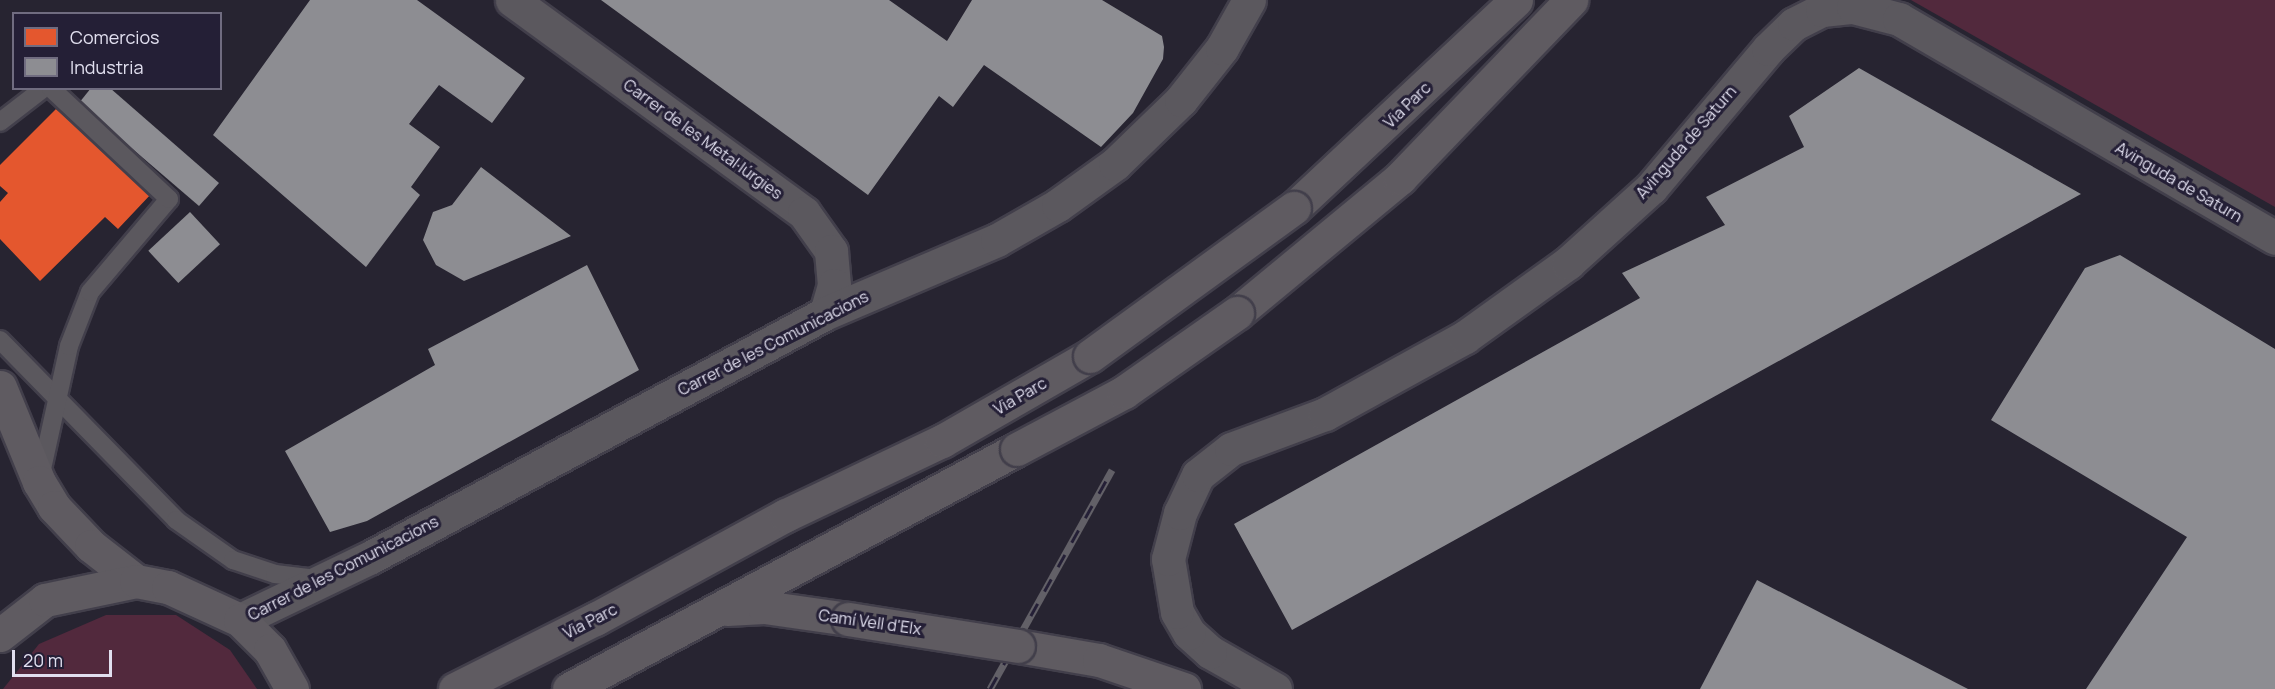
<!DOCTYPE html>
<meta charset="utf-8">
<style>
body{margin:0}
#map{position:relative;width:2275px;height:689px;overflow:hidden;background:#272431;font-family:Manrope,sans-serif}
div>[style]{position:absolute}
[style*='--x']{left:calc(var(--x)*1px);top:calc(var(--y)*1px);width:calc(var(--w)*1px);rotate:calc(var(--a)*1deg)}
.green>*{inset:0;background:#52293d}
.shops>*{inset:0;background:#e4572e}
.industry>*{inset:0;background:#8d8d92;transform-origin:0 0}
.roads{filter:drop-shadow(2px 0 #423f4b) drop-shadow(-2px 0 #423f4b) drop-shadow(0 2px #423f4b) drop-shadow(0 -2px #423f4b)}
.service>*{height:18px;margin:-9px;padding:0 9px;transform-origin:9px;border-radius:9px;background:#5b585e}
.minor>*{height:33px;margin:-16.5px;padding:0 16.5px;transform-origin:16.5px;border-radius:16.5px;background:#5b585e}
.secondary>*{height:33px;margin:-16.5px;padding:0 16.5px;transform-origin:16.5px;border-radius:16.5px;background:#5f5b61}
.rail>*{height:7px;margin-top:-3.5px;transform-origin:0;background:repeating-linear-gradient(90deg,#241f36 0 14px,#626067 0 28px);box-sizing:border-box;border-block:2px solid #626067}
.bridges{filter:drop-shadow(2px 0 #423f4b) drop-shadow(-2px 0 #423f4b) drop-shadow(0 2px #423f4b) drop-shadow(0 -2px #423f4b)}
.secondary-bridge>*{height:33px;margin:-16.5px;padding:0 16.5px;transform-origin:16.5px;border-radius:16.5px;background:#5f5b61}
span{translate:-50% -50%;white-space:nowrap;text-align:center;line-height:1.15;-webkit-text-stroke:6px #241f36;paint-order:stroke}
.street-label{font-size:16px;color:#e1dfef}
.legend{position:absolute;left:12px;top:12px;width:210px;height:78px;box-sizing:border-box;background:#241f36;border:2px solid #706c80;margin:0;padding:8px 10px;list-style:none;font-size:18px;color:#e1dfef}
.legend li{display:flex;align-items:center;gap:12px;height:30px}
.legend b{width:30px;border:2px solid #706c80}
.scale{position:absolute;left:12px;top:650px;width:100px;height:27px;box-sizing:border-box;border:3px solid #e1dfef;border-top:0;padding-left:8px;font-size:18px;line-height:21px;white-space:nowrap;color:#e1dfef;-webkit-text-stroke:4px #241f36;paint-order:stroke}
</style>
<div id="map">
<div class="green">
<i style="clip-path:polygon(1911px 0,2275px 0,2275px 207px)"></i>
<i style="clip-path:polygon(106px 615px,176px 615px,230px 650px,257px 689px,3px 689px,39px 644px)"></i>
</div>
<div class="shops">
<i style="clip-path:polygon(56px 109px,152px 193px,118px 229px,105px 217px,40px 281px,0 239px,0 202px,8px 193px,0 186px,0 165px)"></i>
</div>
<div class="industry">
<i style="clip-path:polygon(310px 0,417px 0,525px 78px,492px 123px,439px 85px,409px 124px,440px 147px,411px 187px,420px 195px,366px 267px,213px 135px)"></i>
<i style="clip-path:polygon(601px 0,889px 0,947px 41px,972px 0,1102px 0,1162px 36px,1164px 47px,1163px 59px,1133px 113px,1101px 147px,984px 65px,953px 107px,939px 96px,868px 195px)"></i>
<i style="clip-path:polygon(1859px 68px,2081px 194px,1292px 630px,1234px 524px,1640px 298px,1622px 273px,1725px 225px,1706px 197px,1804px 147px,1789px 116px)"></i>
<i style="clip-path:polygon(91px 88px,110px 88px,219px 183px,199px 206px,79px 103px)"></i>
<i style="clip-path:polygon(481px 167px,571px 236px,464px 281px,436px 265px,423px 240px,433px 212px,452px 205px)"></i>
<i style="left:190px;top:212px;width:44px;height:57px;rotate:47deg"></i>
<i style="clip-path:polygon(2120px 255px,2275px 349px,2275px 689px,2086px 689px,2187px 537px,1991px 420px,2085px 268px)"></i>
<i style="clip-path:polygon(587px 265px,639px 370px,367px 521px,330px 532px,285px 451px,435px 365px,428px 349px)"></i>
<i style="clip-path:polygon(1757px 580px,1968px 689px,1700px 689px)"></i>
</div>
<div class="roads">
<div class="service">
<i style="--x:0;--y:122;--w:56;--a:-37.7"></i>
<i style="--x:0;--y:340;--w:252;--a:45.6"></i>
<i style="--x:176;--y:520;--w:70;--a:35.1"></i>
<i style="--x:233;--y:560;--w:44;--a:18.4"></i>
<i style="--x:275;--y:574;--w:42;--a:6.8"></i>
<i style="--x:40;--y:478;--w:135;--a:-77.6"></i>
<i style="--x:69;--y:346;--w:58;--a:-68.7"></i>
<i style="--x:90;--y:292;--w:122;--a:-49.7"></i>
<i style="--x:169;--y:199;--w:162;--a:-136.8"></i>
</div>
<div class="minor">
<i style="--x:512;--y:0;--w:361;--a:36.1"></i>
<i style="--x:804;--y:213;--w:47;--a:54.6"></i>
<i style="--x:831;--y:251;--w:34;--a:85"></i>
<i style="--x:834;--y:285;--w:29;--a:106"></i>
<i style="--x:240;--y:620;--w:145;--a:-25.7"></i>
<i style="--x:371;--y:557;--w:516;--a:-28.2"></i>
<i style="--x:826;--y:313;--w:186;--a:-23.1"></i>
<i style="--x:997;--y:240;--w:70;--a:-29.8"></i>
<i style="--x:1058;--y:205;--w:70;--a:-35.7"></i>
<i style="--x:1115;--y:164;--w:92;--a:-44.1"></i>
<i style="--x:1181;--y:100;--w:66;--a:-51.7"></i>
<i style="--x:1222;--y:48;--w:55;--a:-60.6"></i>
<i style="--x:1275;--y:689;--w:75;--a:-150.4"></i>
<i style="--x:1210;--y:652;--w:28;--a:-138"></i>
<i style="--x:1189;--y:633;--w:24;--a:-120"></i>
<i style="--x:1177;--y:612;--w:54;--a:-99.6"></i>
<i style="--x:1168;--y:559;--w:48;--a:-75.4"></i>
<i style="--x:1180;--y:513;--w:42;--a:-64.7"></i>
<i style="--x:1198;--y:475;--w:42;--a:-38.2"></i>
<i style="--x:1231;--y:449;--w:100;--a:-20.4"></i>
<i style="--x:1325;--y:414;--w:160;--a:-28.8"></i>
<i style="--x:1465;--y:337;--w:127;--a:-35.7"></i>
<i style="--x:1568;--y:263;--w:112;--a:-42.1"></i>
<i style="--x:1651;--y:188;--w:182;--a:-49.9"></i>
<i style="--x:1768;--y:49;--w:36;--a:-44"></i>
<i style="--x:1794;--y:24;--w:31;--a:-27"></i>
<i style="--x:1822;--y:10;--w:31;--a:-6"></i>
<i style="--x:1853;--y:7;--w:48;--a:14.6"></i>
<i style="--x:1899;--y:19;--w:435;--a:30.2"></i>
</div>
<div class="secondary">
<i style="--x:1294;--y:208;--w:304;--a:-43.1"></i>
<i style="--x:1237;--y:313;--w:212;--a:-39.6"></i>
<i style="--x:1400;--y:178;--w:247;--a:-46.1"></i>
<i style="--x:0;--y:387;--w:103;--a:67.7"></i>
<i style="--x:39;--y:482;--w:29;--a:59"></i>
<i style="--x:54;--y:507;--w:54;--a:46.5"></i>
<i style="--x:91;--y:546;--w:57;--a:37.9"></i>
<i style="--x:727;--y:609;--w:37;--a:-3"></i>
<i style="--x:764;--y:607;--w:85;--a:8.1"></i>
<i style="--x:0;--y:635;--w:57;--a:-37.9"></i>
<i style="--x:45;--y:600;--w:93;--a:-11.8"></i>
<i style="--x:136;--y:581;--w:33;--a:11"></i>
<i style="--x:168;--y:587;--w:79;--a:24.6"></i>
<i style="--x:240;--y:620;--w:42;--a:45"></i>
<i style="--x:270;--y:650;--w:45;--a:60.6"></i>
<i style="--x:1018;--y:646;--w:82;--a:9.8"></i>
<i style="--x:1099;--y:660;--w:90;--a:18.8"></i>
<i style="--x:455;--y:689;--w:157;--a:-26.6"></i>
<i style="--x:595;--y:619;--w:217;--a:-28.6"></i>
<i style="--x:786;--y:515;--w:173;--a:-25.4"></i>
<i style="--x:942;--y:441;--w:171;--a:-29.9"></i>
<i style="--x:569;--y:689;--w:508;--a:-28.18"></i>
</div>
</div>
<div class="rail">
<i style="--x:990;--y:689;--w:251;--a:-60.9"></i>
</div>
<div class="bridges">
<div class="secondary-bridge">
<i style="--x:1090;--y:356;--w:252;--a:-36"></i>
<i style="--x:1017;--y:449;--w:121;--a:-28"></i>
<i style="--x:1124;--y:392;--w:138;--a:-35"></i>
<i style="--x:848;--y:619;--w:172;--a:9"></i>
</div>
</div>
<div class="street-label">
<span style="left:1407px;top:105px;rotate:-44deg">Via Parc</span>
<span style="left:703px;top:139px;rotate:36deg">Carrer de les Metal·lúrgies</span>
<span style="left:1686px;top:142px;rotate:-49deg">Avinguda de Saturn</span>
<span style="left:2179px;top:182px;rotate:30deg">Avinguda de Saturn</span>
<span style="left:773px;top:343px;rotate:-27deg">Carrer de les Comunicacions</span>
<span style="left:1020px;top:396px;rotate:-30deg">Via Parc</span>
<span style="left:343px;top:568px;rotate:-27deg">Carrer de les Comunicacions</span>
<span style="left:590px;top:621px;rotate:-27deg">Via Parc</span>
<span style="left:870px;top:622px;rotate:8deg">Camí Vell d'Elx</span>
</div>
<ul class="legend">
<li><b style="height:16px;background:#e4572e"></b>Comercios</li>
<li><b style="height:16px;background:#8d8d92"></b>Industria</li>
</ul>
<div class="scale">20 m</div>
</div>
